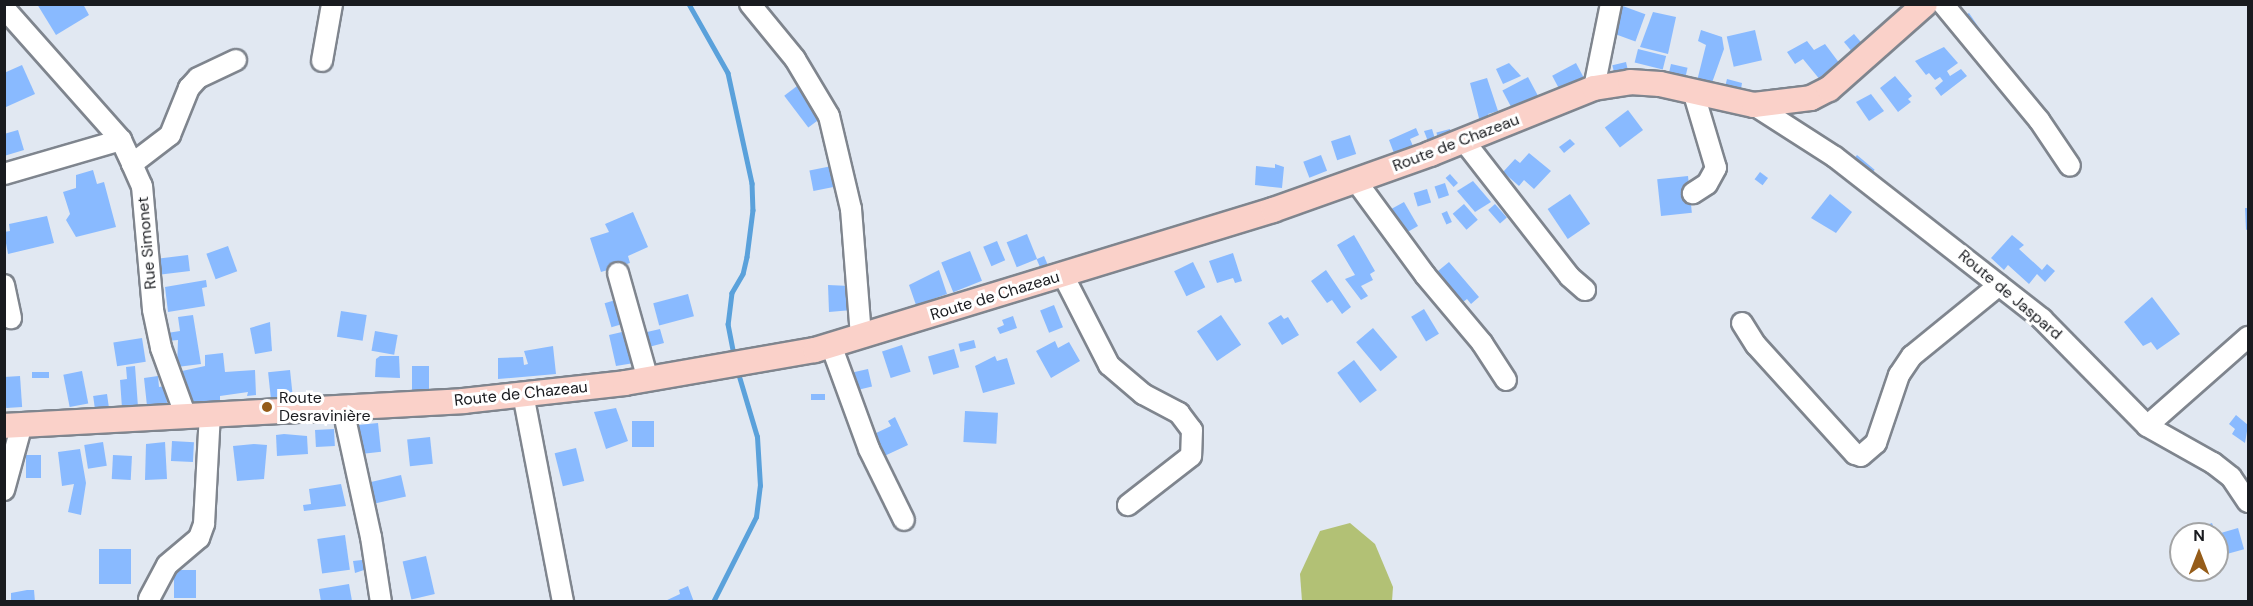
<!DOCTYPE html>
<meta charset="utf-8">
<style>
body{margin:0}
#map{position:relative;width:2253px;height:606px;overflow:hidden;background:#e1e8f2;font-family:"DM Sans",sans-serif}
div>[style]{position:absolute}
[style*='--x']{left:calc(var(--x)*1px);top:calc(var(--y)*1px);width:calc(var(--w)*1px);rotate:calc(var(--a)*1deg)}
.green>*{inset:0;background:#b2c175}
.stream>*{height:4.5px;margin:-2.25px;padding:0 2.25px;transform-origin:2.25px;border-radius:2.25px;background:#5aa1db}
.building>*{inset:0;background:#89baff;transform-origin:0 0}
.roads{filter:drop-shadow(2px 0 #7f858e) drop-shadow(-2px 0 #7f858e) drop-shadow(0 2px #7f858e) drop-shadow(0 -2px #7f858e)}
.minor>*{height:20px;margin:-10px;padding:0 10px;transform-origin:10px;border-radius:10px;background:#fff}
.major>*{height:24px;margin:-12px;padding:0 12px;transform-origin:12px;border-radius:12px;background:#fad1c9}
.dots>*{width:16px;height:16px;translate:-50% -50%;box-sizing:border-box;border:3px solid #fff;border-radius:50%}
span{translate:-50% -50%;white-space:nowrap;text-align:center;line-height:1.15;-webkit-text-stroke:6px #fff;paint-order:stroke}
.street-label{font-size:16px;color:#191b1f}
.poi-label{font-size:16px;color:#191b1f}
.left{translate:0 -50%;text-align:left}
.frame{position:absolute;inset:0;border:6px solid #191b1f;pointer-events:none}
.north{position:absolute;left:2169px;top:522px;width:60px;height:60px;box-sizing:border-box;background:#fff;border:2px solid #a3a4a5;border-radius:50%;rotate:0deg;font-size:16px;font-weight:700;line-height:24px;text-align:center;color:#191b1f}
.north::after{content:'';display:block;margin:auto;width:21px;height:27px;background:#955c19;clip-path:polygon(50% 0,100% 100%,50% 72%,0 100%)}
</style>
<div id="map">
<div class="green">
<i style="clip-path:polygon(1350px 523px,1375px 544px,1393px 587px,1392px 601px,1302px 601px,1300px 574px,1320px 531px)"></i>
</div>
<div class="stream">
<i style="--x:689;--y:4;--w:79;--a:60.5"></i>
<i style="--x:728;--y:73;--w:113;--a:77.7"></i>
<i style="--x:752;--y:183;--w:27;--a:88"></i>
<i style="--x:753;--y:210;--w:47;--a:97.3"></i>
<i style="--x:747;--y:257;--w:17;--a:103"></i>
<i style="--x:743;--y:274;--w:22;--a:120"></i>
<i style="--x:732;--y:293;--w:31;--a:97"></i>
<i style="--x:728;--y:324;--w:33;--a:79"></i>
<i style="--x:713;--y:602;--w:95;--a:-63.2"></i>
<i style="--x:756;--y:517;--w:31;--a:-83"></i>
<i style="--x:760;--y:486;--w:49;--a:-93.5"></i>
<i style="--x:757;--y:437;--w:70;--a:-106.6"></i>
</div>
<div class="building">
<i style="clip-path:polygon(37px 4px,83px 4px,89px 15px,56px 35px)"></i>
<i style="left:1620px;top:5px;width:27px;height:29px;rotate:20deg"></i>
<i style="clip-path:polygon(1653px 12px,1676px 17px,1668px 54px,1640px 47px)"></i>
<i style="clip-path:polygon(1969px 13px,1984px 35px,1974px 42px,1957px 20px)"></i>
<i style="clip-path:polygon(1701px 30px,1722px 37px,1724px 49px,1708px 94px,1695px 89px,1706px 45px,1698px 41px)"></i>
<i style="left:1755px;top:30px;width:31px;height:29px;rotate:77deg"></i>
<i style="clip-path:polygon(1854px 34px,1865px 47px,1858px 59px,1844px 42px)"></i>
<i style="clip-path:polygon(1807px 41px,1814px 50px,1825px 44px,1843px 68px,1821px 81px,1803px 59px,1795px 64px,1787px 52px)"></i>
<i style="clip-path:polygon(1944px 47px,1958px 63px,1947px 71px,1950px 76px,1961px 69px,1967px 76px,1941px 96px,1935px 88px,1943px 81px,1940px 77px,1935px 80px,1929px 73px,1926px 75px,1915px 61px)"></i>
<i style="left:1638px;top:49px;width:29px;height:14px;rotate:14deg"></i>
<i style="left:1626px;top:62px;width:13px;height:14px;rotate:77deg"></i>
<i style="clip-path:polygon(1509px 63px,1521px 76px,1503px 84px,1496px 69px)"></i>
<i style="left:1576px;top:63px;width:26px;height:27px;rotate:62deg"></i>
<i style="left:1671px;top:64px;width:17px;height:20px;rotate:13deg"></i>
<i style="clip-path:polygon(22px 65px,35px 94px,6px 107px,4px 73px)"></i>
<i style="clip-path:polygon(1895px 76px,1912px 96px,1908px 99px,1911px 102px,1898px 112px,1880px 88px)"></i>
<i style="left:1528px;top:77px;width:24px;height:29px;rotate:62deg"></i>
<i style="clip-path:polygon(1487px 78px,1498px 111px,1488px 114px,1492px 126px,1482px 130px,1470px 83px)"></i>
<i style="clip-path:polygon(1727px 79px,1742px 83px,1739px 101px,1723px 95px)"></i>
<i style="left:801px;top:83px;width:40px;height:21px;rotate:53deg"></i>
<i style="clip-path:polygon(1871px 94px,1884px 111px,1869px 121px,1856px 102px)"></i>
<i style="left:1628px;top:110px;width:25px;height:29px;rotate:53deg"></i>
<i style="clip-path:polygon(1416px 128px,1419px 135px,1410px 139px,1416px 153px,1397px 161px,1389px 140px)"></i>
<i style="clip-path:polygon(1432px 129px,1436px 142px,1429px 144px,1424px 131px)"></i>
<i style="left:1450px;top:129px;width:8px;height:14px;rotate:76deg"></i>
<i style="clip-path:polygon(18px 130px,24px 150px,4px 156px,4px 134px)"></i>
<i style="left:1350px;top:135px;width:20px;height:20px;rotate:72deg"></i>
<i style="clip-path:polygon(1570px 139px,1575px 144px,1564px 153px,1559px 147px)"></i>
<i style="clip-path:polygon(1529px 153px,1551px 171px,1534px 189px,1524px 180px,1519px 186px,1503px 172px,1515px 159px,1520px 163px)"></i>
<i style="left:1321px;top:155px;width:17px;height:19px;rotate:69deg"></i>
<i style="left:1857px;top:155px;width:23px;height:8px;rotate:40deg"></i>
<i style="clip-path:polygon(1275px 164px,1284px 167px,1282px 188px,1255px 185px,1256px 166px,1275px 168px)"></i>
<i style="left:832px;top:166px;width:21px;height:23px;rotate:79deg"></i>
<i style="clip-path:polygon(93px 170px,97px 184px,104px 182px,116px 227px,76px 237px,66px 220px,70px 214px,63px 192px,76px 188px,76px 175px)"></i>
<i style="left:1760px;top:172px;width:10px;height:9px;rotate:37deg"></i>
<i style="left:1450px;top:174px;width:12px;height:6px;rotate:48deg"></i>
<i style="left:1688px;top:176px;width:37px;height:31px;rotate:84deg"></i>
<i style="clip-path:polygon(1473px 181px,1491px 202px,1475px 212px,1457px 191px)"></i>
<i style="left:1445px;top:183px;width:13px;height:11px;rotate:72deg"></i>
<i style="left:1427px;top:189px;width:14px;height:14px;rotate:73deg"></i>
<i style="left:1570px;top:194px;width:36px;height:27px;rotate:56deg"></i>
<i style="clip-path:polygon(1830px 194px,1852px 212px,1836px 233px,1811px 218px)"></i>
<i style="clip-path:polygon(1404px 202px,1418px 226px,1404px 234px,1384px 213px)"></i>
<i style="left:1464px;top:204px;width:21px;height:15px;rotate:49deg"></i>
<i style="left:1495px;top:204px;width:18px;height:9px;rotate:49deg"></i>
<i style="clip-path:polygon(2245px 208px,2248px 208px,2248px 229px,2246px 230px)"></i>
<i style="left:1447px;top:211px;width:12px;height:6px;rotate:66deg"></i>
<i style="clip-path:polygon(633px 212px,648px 247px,628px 256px,630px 263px,601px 272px,590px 238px,609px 232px,605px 224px)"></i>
<i style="clip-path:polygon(47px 216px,54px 243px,8px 254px,4px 232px,10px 231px,9px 224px)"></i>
<i style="left:1027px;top:234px;width:27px;height:22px;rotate:68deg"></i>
<i style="clip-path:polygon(1354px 235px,1375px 271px,1370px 274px,1373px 280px,1361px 286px,1368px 296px,1361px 300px,1345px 279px,1355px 275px,1337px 245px)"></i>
<i style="clip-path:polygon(2012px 235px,2024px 245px,2019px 249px,2042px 270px,2047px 264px,2055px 271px,2045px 282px,2037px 274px,2029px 284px,2008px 265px,2004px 270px,1991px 258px)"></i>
<i style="left:997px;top:241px;width:21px;height:15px;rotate:67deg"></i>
<i style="left:228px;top:246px;width:27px;height:23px;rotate:70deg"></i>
<i style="left:970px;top:251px;width:32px;height:31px;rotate:68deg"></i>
<i style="clip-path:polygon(1233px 253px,1242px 281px,1235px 283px,1233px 278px,1217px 283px,1209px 261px)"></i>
<i style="left:188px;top:255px;width:16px;height:29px;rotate:83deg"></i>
<i style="left:1044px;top:256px;width:13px;height:8px;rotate:67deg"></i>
<i style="left:1193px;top:262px;width:28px;height:21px;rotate:64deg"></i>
<i style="clip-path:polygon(1449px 262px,1479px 297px,1471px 304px,1467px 299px,1458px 306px,1432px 276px)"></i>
<i style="clip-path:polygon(939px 270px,947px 294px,916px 305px,909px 285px)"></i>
<i style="clip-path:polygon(1326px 270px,1351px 307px,1342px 314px,1332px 300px,1327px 303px,1311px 281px)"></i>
<i style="clip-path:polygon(206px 280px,207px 287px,202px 288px,205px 306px,168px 312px,165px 287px)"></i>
<i style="clip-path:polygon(828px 285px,850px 286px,852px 310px,829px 312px)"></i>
<i style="left:688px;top:294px;width:23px;height:36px;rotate:75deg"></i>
<i style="clip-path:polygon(2152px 297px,2180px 334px,2157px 350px,2151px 342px,2143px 346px,2124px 322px)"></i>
<i style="left:619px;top:299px;width:25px;height:15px;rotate:74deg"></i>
<i style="left:1054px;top:305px;width:24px;height:15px;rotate:68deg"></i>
<i style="left:1424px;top:309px;width:29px;height:15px;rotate:59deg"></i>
<i style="left:341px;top:311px;width:26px;height:26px;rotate:9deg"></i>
<i style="clip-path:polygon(193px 315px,201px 364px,177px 367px,178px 340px,167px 341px,167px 333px,180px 331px,178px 317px)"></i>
<i style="left:1221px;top:315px;width:36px;height:29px;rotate:56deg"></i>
<i style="clip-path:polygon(1281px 315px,1284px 319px,1288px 317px,1299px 335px,1282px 345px,1268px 323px)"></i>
<i style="clip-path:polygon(1013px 316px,1017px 328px,1000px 334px,997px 328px,1004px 325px,1002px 320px)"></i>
<i style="clip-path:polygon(270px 322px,272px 351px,255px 354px,250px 328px)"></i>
<i style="left:1373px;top:328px;width:38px;height:22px;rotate:50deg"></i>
<i style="clip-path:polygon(660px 329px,664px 343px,645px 348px,643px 339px,648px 338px,647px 332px)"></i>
<i style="left:375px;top:331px;width:23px;height:20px;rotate:10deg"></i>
<i style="clip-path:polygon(622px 332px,624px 337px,628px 336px,634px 363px,616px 366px,609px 335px)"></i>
<i style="left:142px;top:338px;width:24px;height:29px;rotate:81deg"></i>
<i style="left:974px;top:340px;width:8px;height:16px;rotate:76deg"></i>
<i style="clip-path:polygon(1055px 341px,1058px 348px,1069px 342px,1080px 361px,1051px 378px,1036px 351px)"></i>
<i style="left:902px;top:345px;width:28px;height:21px;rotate:72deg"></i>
<i style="clip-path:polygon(553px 346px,556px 374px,498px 379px,498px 358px,523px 357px,524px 365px,528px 364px,524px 351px)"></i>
<i style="left:954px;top:349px;width:19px;height:27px;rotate:74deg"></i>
<i style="clip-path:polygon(223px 353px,225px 372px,255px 370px,256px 395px,247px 396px,248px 392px,220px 396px,220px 403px,187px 403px,182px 371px,205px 366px,205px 355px)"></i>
<i style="clip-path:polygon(380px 356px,399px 356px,400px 378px,375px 377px,376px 359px)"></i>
<i style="clip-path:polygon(995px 356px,997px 361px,1007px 358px,1015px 384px,983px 393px,975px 366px)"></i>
<i style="left:1354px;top:360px;width:38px;height:21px;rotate:53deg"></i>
<i style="clip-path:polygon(135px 366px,138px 407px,122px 408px,120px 380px,127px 379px,126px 367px)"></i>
<i style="left:412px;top:366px;width:17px;height:24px"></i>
<i style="left:868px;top:369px;width:18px;height:16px;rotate:77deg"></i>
<i style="left:290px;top:370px;width:28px;height:22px;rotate:84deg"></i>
<i style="left:82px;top:371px;width:33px;height:19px;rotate:79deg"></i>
<i style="left:49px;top:372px;width:6px;height:17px;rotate:90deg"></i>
<i style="left:20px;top:376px;width:31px;height:16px;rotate:86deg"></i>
<i style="clip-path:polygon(158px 376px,159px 387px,165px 386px,167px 403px,147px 406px,144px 378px)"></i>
<i style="left:107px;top:394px;width:14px;height:14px;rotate:82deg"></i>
<i style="left:811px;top:394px;width:14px;height:6px"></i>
<i style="clip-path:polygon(616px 408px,628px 441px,606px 449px,594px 412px)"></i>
<i style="left:965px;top:411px;width:33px;height:31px;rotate:3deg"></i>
<i style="clip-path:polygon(2236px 415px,2248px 425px,2245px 443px,2232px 434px,2235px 429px,2229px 424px)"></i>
<i style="clip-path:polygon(895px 417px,908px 445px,880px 458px,874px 434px,891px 426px,888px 421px)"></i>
<i style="left:632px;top:421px;width:22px;height:26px"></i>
<i style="left:378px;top:423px;width:29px;height:20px;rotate:84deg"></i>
<i style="left:334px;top:429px;width:17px;height:19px;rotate:87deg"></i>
<i style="clip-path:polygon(284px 434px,307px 436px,308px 454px,277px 456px,276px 435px)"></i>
<i style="left:430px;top:437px;width:27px;height:23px;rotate:84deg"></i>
<i style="left:172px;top:441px;width:22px;height:20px;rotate:3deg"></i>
<i style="left:103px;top:442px;width:24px;height:19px;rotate:81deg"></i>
<i style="clip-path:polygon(165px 442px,167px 479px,145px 480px,146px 444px)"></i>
<i style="clip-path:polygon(254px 444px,267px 445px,264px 479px,237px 481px,233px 446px)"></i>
<i style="left:576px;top:448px;width:34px;height:22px;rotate:76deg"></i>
<i style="clip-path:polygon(80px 449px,86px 483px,81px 515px,68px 512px,74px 484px,62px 486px,58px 452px)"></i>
<i style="left:26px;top:455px;width:15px;height:23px"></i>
<i style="left:113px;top:455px;width:19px;height:24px;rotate:3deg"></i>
<i style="left:401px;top:475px;width:22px;height:33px;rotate:77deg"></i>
<i style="clip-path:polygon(341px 484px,346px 506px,304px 511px,303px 505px,311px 504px,309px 489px)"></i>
<i style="clip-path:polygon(2212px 523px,2216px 534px,2181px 534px)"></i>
<i style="left:2238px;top:528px;width:22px;height:17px;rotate:74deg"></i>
<i style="left:345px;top:535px;width:35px;height:28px;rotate:82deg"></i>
<i style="clip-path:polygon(2217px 540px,2223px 556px,2217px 558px)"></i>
<i style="left:99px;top:549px;width:32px;height:35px"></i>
<i style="left:426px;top:556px;width:39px;height:24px;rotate:77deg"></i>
<i style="clip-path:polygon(362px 560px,364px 570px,355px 573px,353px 561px)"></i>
<i style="left:196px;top:570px;width:28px;height:22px;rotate:90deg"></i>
<i style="clip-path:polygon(349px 584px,352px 601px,321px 602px,319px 589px)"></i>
<i style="clip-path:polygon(688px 586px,694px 602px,663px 602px,680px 594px,679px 590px)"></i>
<i style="clip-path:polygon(27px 590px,34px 590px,35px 602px,11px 602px,11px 593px)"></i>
</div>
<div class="roads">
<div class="minor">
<i style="--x:750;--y:4;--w:71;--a:50.7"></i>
<i style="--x:795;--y:59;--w:66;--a:59.2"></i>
<i style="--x:829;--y:116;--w:96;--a:76.7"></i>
<i style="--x:851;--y:209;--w:128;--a:85.5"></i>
<i style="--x:1943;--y:4;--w:151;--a:50.4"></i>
<i style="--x:2039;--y:120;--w:55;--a:56"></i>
<i style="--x:4;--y:8;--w:176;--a:48.4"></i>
<i style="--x:121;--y:140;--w:26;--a:65"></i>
<i style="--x:132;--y:164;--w:24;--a:66"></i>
<i style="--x:142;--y:186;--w:124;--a:84.9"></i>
<i style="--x:153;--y:310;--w:39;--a:78"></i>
<i style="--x:161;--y:348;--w:70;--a:70"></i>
<i style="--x:322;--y:61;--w:58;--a:-80"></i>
<i style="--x:1594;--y:88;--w:86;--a:-78.6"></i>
<i style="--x:1693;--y:91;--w:80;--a:73.4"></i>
<i style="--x:1716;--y:168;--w:18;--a:119"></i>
<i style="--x:1707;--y:184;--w:17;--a:147"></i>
<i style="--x:1754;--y:105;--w:96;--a:32.7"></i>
<i style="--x:1835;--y:157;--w:263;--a:38"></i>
<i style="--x:2042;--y:319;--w:150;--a:45.5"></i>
<i style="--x:2147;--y:426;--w:76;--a:29.3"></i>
<i style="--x:2213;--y:463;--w:23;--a:38"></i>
<i style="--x:2231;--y:477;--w:30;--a:56"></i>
<i style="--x:1464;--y:141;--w:172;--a:52.1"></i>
<i style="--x:1570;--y:277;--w:20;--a:41"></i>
<i style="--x:132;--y:164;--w:48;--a:-37.3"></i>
<i style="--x:170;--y:135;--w:51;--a:-68"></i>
<i style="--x:189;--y:88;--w:13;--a:-48"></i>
<i style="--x:198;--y:78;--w:42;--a:-25.3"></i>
<i style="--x:4;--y:174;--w:122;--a:-16.2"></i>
<i style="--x:1356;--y:181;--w:117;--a:53.7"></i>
<i style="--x:1425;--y:275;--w:89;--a:50"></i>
<i style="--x:1482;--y:343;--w:44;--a:57"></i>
<i style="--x:618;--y:273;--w:111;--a:74.3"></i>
<i style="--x:1063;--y:275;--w:101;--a:62.9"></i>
<i style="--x:1109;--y:365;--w:45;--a:40.5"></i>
<i style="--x:1143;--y:394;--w:41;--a:27.8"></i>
<i style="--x:1179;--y:413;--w:21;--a:53"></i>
<i style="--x:1192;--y:430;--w:26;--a:92"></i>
<i style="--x:1191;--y:456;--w:80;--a:142.1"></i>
<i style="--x:4;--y:285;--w:34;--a:78"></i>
<i style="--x:1742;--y:323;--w:26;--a:58"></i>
<i style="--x:1756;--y:345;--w:147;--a:47.8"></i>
<i style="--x:1855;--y:454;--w:6;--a:18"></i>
<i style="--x:1861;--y:456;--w:20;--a:-41"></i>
<i style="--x:1876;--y:443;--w:72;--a:-71.3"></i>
<i style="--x:1899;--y:375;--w:23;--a:-56"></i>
<i style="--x:1912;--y:356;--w:112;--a:-39.2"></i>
<i style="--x:831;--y:345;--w:111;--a:69.9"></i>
<i style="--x:869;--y:449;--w:79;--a:63.8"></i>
<i style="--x:523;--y:394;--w:212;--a:79.1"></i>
<i style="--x:343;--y:409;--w:131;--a:77.7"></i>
<i style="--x:371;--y:537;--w:66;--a:81.3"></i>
<i style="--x:2147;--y:426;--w:135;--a:-41.4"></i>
<i style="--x:4;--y:490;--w:68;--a:-74.7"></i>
<i style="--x:149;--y:599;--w:38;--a:-62"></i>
<i style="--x:167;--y:565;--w:42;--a:-40.2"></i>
<i style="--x:199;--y:538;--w:15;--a:-70"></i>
<i style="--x:204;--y:524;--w:110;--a:-86.9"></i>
</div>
<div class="major">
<i style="--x:4;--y:426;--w:460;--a:-3.1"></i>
<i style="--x:463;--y:401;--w:163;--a:-6.3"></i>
<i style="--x:625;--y:383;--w:193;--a:-9.9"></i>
<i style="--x:815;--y:350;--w:479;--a:-17"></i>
<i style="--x:1273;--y:210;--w:167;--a:-19.6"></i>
<i style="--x:1430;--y:154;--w:177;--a:-21.9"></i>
<i style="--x:1594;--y:88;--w:36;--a:-9"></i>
<i style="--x:1630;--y:82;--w:30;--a:4"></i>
<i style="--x:1660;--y:84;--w:96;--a:12.6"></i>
<i style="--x:1754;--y:105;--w:57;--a:-7"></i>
<i style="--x:1811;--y:98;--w:20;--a:-27"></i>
<i style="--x:1829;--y:89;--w:128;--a:-41.5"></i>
</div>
</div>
<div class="dots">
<i style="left:267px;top:407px;background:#955c19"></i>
</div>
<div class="street-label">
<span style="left:1456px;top:143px;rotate:-21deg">Route de Chazeau</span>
<span style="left:147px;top:243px;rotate:-95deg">Rue Simonet</span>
<span style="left:2010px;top:295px;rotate:40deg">Route de Jaspard</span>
<span style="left:995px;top:296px;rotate:-17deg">Route de Chazeau</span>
<span style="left:521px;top:394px;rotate:-6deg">Route de Chazeau</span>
</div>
<div class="poi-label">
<span class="left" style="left:279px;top:407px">Route<br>Desravinière</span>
</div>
<div class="frame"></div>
<div class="north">N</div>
</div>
